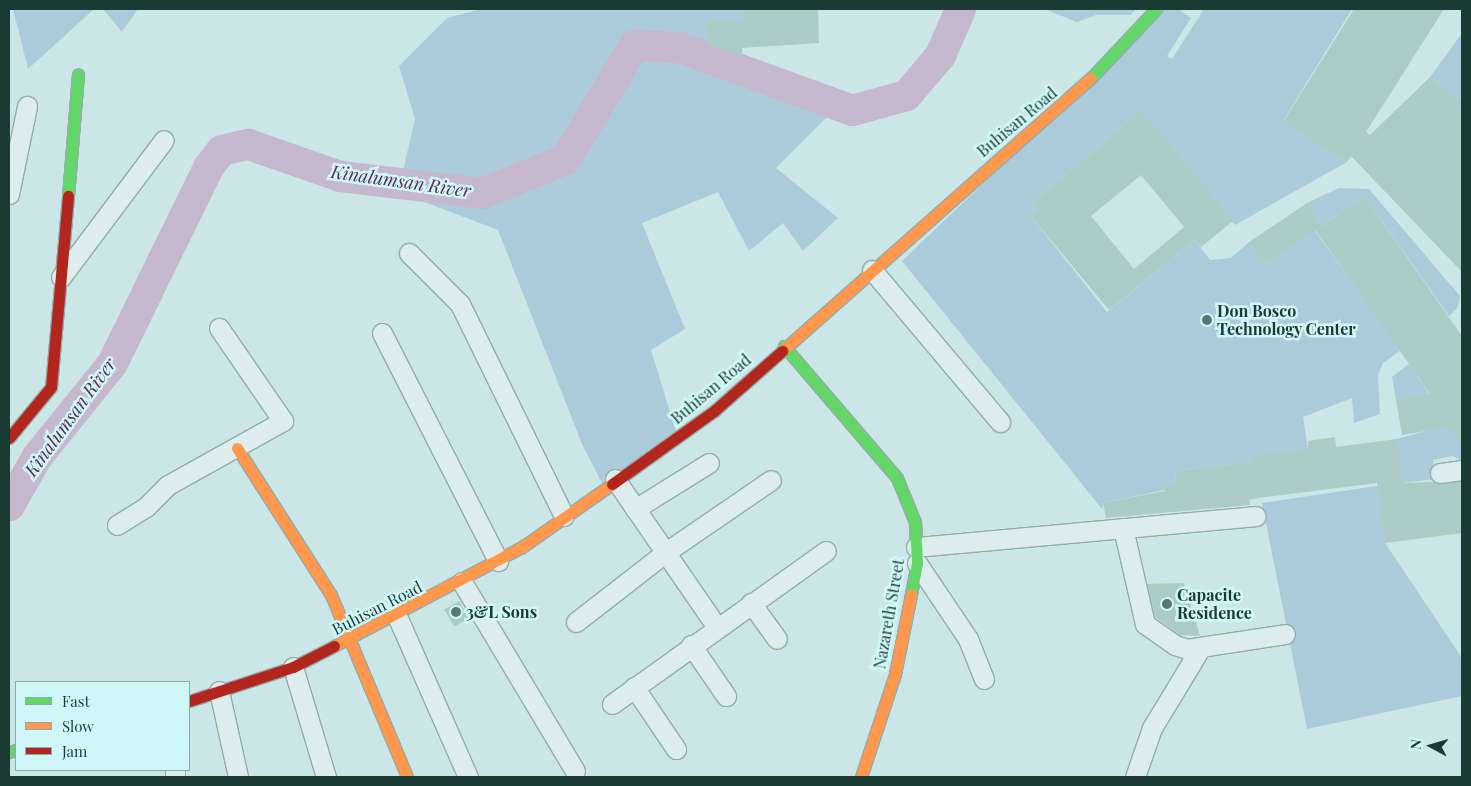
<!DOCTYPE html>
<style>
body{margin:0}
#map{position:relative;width:1471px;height:786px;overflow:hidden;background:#cbe6e6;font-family:"Playfair Display",serif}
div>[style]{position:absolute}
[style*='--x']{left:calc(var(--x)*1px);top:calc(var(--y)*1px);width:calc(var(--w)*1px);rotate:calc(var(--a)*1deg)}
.green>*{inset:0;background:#accbda}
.river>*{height:31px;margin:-15.5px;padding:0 15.5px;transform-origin:15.5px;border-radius:15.5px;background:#c5b7cd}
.building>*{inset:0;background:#accac6;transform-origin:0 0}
.roads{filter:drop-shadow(1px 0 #95abaa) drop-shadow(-1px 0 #95abaa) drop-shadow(0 1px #95abaa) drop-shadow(0 -1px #95abaa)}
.street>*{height:19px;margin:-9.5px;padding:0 9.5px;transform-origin:9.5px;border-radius:9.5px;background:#ddedee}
.fast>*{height:11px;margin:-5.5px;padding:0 5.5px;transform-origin:5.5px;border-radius:5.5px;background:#63d668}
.slow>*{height:11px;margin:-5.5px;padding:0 5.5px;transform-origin:5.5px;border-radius:5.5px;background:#ff974d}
.jam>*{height:11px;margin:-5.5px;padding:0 5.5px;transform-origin:5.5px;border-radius:5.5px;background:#b3261e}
.dots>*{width:14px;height:14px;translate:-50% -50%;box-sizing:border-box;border:2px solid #d0f7f8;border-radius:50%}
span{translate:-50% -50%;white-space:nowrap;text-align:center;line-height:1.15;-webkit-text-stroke:5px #d0f7f8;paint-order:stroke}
.street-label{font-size:16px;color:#1c3a34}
.poi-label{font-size:16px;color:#1c3a34;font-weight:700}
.left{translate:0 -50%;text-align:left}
.water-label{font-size:18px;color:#5c2a4f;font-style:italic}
.frame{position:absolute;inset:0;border:10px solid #1c3a34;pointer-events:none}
.legend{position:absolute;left:15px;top:681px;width:175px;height:90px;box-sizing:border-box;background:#d0f7f8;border:1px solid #88abaa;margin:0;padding:6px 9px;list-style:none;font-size:15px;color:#1c3a34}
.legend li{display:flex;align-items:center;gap:10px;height:25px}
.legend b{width:25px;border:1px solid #88abaa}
.north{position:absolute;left:1406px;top:721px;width:50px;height:50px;-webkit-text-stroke:4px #d0f7f8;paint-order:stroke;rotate:276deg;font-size:14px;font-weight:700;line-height:20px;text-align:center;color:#1c3a34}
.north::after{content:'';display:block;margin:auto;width:18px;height:22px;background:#1c3a34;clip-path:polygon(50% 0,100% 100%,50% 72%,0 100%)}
</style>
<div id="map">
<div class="green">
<i style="clip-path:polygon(13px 9px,94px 9px,28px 69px)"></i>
<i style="clip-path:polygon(103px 9px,138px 9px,122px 32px)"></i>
<i style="clip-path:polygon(481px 9px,744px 9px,744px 27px,724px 28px,723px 21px,708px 21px,708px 45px,718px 50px,717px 54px,701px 55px,839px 105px,776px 168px,838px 218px,803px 251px,783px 223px,749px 251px,718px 192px,642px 223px,685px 329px,651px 350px,678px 438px,604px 487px,582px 444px,498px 230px,398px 192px,415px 119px,399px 66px,447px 18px)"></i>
<i style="clip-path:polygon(1044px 9px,1135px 9px,1131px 15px,1096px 15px,1077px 22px)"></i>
<i style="clip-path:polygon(1166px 9px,1178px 9px,1191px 18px,1167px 56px,1172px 59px,1204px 9px,1352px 9px,1283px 121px,1347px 162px,1235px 225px,1142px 110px,1032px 203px,1037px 209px,1030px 215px,1107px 312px,1195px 240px,1210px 260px,1231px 258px,1249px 242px,1264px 265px,1315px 231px,1401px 350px,1383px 363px,1378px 375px,1380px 414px,1354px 423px,1352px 398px,1303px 417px,1308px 449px,1253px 457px,1258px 498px,1249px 500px,1245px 463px,1175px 471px,1176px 483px,1164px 484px,1165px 490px,1103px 503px,1102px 509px,902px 261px)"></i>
<i style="clip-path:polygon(1462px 33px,1462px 102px,1430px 77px)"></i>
<i style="clip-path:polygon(1339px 188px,1369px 189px,1460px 296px,1458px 307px,1449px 316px,1364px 196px,1322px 226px,1307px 203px)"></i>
<i style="clip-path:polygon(1409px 364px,1462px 442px,1462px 461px,1453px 456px,1433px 460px,1435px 479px,1378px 486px,1385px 543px,1462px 658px,1462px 696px,1307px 729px,1262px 503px,1377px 486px,1397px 439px,1429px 430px,1422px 396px,1396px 400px,1392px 377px)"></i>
</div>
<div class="river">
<i style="--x:9;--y:505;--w:56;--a:-60.3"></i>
<i style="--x:37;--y:456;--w:119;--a:-51.1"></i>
<i style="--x:112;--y:363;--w:218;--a:-63.9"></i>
<i style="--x:208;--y:167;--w:21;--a:-53"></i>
<i style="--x:221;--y:150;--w:28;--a:-13"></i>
<i style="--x:248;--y:144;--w:97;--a:19.2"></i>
<i style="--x:340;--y:176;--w:143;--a:6.8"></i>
<i style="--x:482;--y:193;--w:90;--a:-22.3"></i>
<i style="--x:565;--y:159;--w:133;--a:-58.8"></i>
<i style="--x:634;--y:45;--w:45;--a:2.5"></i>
<i style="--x:679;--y:47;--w:184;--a:20"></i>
<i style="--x:852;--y:110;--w:56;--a:-15.5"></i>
<i style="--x:906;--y:95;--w:52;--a:-49.6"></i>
<i style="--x:940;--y:55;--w:50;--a:-66.5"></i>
</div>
<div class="building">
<i style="clip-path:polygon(744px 9px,818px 9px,819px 43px,742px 48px,742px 56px,708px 45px,707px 21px,744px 21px)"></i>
<i style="clip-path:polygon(1354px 9px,1444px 9px,1366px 132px,1370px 135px,1430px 77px,1462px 102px,1462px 272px,1351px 156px,1347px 162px,1283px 122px)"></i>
<i style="clip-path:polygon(evenodd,1142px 110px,1233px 221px,1201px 247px,1195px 240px,1109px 310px,1030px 215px,1037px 209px,1032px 203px,1142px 110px,1141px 175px,1184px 227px,1134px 269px,1091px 216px,1141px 175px)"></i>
<i style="clip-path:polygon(1364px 196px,1462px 336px,1462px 448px,1449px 427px,1402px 435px,1396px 400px,1430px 394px,1316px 231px,1320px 228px,1264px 265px,1249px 242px,1307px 203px,1322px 226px)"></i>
<i style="clip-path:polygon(1335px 437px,1336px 447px,1397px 439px,1402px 483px,1462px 481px,1462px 533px,1385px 543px,1377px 483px,1249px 499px,1250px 505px,1106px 518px,1103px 503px,1165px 491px,1164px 484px,1176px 483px,1175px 471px,1253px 462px,1252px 456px,1308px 449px,1308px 441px)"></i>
<i style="clip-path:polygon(1184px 583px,1200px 636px,1180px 635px,1155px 617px,1147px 584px)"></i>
<i style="left:459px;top:601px;width:20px;height:17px;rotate:60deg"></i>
</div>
<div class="roads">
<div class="street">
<i style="--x:9;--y:194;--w:90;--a:-78.4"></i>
<i style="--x:409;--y:253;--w:72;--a:45"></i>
<i style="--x:460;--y:304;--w:236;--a:63.9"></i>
<i style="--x:872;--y:270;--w:199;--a:49.9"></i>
<i style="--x:61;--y:277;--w:171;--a:-53.1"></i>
<i style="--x:382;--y:333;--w:256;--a:63"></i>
<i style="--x:1440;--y:473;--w:22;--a:-8"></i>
<i style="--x:615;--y:479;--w:178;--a:55.5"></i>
<i style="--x:635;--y:509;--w:87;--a:-31.9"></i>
<i style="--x:117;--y:525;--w:34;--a:-32"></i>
<i style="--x:146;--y:507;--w:31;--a:-45"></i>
<i style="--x:168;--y:485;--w:132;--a:-29.1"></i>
<i style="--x:283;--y:421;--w:113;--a:-124.5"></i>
<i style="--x:1123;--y:528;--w:98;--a:77.1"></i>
<i style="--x:1145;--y:624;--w:37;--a:35"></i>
<i style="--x:1175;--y:645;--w:13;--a:18"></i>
<i style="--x:1187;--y:649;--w:99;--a:-8.7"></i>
<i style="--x:916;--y:547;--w:341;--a:-5.2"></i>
<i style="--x:917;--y:563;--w:92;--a:56.1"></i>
<i style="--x:968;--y:639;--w:43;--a:68.2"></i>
<i style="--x:462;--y:582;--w:220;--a:59.1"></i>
<i style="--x:751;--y:603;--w:44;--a:54.2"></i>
<i style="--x:397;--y:616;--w:176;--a:66.2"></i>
<i style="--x:576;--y:622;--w:114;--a:-37.9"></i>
<i style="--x:666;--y:552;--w:127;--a:-34.4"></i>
<i style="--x:691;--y:645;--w:62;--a:55.5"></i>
<i style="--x:293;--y:667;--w:115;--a:73.3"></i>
<i style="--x:634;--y:687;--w:75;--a:55.9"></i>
<i style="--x:219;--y:691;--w:88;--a:77.5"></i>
<i style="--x:612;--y:704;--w:263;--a:-35.6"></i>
<i style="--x:175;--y:770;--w:7;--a:90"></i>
<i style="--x:1135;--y:777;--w:52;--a:-70.9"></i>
<i style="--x:1152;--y:728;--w:95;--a:-58.8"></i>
</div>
<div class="fast">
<i style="--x:1091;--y:78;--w:95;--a:-46.7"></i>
<i style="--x:68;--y:196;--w:122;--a:-85.3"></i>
<i style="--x:784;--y:346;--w:174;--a:49.4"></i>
<i style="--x:897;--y:478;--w:48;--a:67.8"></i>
<i style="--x:915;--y:522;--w:41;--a:87.2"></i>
<i style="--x:917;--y:563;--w:33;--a:101"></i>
<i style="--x:9;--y:752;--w:7;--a:-16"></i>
</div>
<div class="slow">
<i style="--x:782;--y:351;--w:412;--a:-41.5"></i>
<i style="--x:237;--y:448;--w:174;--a:57.4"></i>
<i style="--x:331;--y:595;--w:197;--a:67.3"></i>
<i style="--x:334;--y:646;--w:212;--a:-27.8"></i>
<i style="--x:522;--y:547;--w:110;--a:-35"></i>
<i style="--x:861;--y:777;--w:108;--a:-71.7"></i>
<i style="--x:895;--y:674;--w:81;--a:-78.6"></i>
</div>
<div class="jam">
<i style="--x:9;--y:438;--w:66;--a:-50.5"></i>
<i style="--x:51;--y:387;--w:192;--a:-84.9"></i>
<i style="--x:612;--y:484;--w:125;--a:-35.6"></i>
<i style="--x:714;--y:411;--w:91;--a:-41.4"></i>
<i style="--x:189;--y:701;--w:109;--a:-18.1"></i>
<i style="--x:293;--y:667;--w:46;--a:-27.1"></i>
</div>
</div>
<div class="dots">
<i style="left:1207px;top:320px;background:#597672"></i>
<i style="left:1167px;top:604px;background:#597672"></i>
<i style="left:456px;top:612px;background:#597672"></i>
</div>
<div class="street-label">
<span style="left:1017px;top:122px;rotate:-40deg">Buhisan Road</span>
<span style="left:711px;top:389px;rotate:-40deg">Buhisan Road</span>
<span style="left:377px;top:608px;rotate:-27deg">Buhisan Road</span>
<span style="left:889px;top:614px;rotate:-80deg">Nazareth Street</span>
</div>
<div class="poi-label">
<span class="left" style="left:1217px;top:320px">Don Bosco<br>Technology Center</span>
<span class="left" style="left:1177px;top:604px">Capacite<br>Residence</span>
<span class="left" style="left:466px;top:612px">3&amp;L Sons</span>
</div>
<div class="water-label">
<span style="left:401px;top:181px;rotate:8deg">Kinalumsan River</span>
<span style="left:70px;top:417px;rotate:-54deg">Kinalumsan River</span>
</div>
<div class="frame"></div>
<ul class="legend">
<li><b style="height:6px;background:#63d668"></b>Fast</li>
<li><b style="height:6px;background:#ff974d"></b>Slow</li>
<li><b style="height:6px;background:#b3261e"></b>Jam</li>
</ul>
<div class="north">N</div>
</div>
